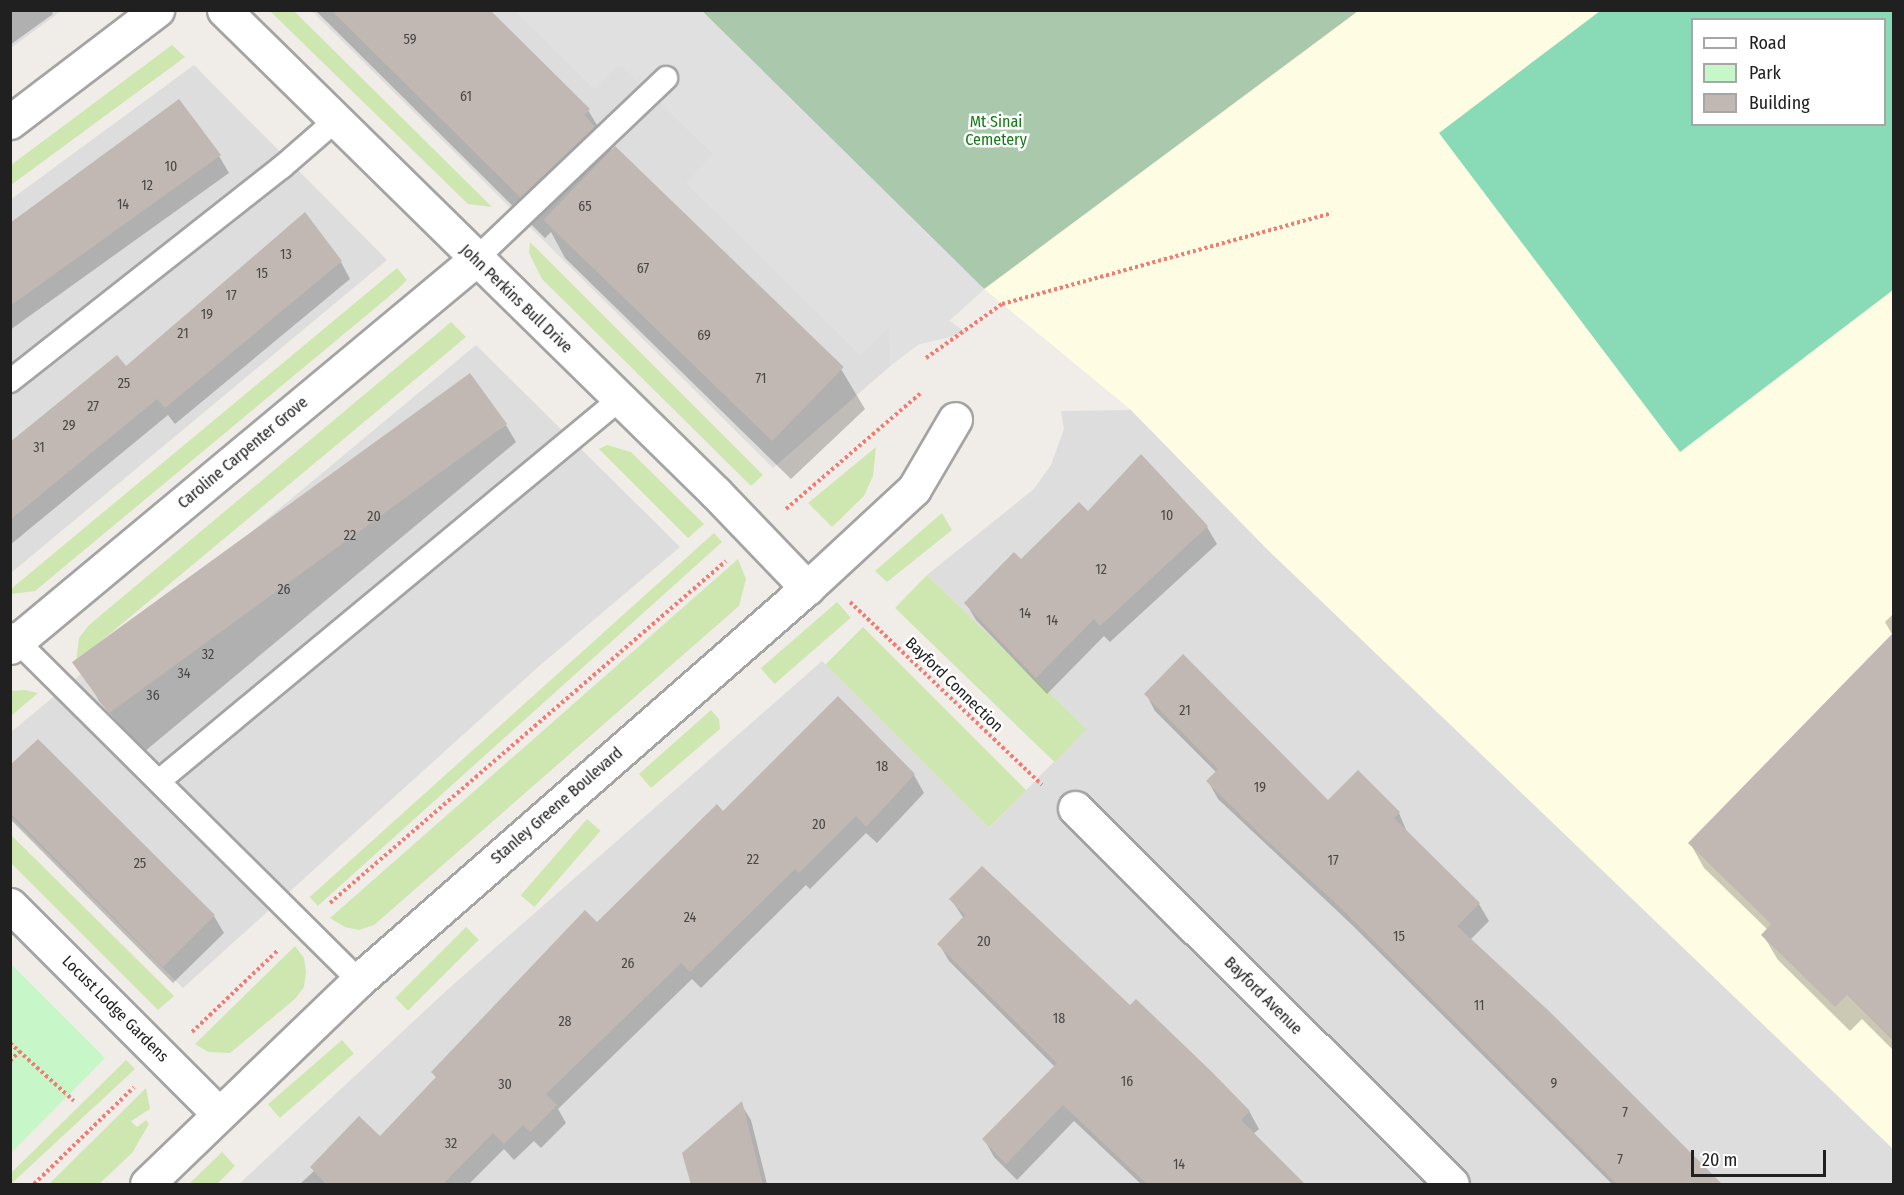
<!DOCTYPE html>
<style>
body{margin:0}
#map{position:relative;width:1904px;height:1195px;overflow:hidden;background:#f0ece7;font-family:"Fira Sans Condensed",sans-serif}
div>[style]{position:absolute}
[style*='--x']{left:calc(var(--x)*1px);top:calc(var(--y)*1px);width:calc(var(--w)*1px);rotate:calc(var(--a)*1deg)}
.residential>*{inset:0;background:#dedddd}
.education>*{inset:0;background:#fefce2}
.grass>*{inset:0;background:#cee7b0;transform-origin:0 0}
.cemetery>*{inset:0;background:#a9c8ac}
.park>*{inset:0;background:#c7f7c8}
.pitch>*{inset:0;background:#89dbb7}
.parking>*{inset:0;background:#e0e0e0}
.shadow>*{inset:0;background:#0003}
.building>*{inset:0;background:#c1b8b3;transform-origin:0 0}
.path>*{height:4px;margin-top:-2px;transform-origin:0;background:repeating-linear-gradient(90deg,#f37b74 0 3px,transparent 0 6px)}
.roads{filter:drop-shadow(2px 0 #a4a4a4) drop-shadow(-2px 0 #a4a4a4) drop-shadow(0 2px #a4a4a4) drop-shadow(0 -2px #a4a4a4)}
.service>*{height:22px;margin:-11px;padding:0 11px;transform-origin:11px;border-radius:11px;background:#fff}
.minor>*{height:33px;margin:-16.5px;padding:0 16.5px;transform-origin:16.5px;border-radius:16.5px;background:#fff}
span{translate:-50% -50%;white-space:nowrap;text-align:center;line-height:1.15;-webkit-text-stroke:5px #fff;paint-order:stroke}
.number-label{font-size:14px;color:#484645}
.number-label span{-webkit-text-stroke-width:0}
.park-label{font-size:16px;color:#117b14}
.street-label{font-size:16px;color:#202020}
.frame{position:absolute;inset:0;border:12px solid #202020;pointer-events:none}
.legend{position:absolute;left:1691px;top:18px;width:195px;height:108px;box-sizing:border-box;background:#fff;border:2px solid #a6a6a6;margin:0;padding:8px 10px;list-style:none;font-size:18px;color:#202020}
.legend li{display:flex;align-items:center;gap:12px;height:30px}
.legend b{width:30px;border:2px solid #a6a6a6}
.scale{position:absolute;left:1691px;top:1150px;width:135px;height:27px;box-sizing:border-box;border:3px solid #202020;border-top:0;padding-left:8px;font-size:18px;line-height:21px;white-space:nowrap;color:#202020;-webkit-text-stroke:4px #fff;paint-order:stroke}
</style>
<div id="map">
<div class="residential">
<i style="clip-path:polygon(11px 10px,61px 10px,61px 11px,11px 48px)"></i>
<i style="clip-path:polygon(312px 11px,702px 11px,984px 289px,949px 321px,967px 333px,919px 344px,903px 355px,773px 468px)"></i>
<i style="clip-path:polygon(194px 65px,387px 260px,11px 573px,10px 200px)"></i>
<i style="clip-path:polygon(476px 345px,680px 547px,538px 667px,183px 988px,11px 817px,10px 733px)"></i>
<i style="clip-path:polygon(1131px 410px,1267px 549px,1894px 1149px,1893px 1184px,239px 1184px,446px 991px,822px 661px,989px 828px,1086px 729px,927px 575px,1034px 489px,1051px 465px,1064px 429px,1061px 411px)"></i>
</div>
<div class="education">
<i style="clip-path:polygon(evenodd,1358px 11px,1893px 11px,1893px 1149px,1267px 549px,1131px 410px,984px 289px,1358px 11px,1692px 20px,1884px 20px,1884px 124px,1692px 124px,1692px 20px)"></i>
</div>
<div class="grass">
<i style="clip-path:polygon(270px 11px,294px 11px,492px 207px,468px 204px)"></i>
<i style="clip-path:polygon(172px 45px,185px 57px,11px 185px,11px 165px)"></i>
<i style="clip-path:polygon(530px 242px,763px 475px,751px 486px,542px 279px,529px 253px)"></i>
<i style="clip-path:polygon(397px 268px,407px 280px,398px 289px,35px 591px,11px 594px,11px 589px)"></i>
<i style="clip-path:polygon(451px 322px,466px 337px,76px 662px,79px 638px,89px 625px)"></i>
<i style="clip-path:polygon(607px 445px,631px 452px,704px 524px,688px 538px,599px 449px)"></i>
<i style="clip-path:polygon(876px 447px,873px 476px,864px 496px,832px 527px,808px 503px)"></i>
<i style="clip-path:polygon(942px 513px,952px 530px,887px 582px,875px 571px)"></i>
<i style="left:714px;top:533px;width:12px;height:544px;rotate:48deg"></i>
<i style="clip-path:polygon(738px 559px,746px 579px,739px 606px,374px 925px,359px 930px,345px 927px,330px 918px)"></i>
<i style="left:927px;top:575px;width:222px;height:46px;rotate:44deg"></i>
<i style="left:837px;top:602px;width:21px;height:101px;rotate:49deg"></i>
<i style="left:863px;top:627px;width:231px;height:53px;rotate:45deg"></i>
<i style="clip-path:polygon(25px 690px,38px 693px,11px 716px,11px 691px)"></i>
<i style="clip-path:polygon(711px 710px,719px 719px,720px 729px,651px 788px,639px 774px)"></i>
<i style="left:587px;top:819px;width:18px;height:101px;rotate:41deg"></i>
<i style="clip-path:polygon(11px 835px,174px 996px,158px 1010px,11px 863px)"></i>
<i style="left:466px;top:927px;width:18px;height:100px;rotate:45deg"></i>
<i style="clip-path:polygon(295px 946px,304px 958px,306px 972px,304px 987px,295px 999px,230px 1053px,208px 1052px,195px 1044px)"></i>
<i style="left:342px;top:1040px;width:18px;height:98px;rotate:49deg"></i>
<i style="clip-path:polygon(126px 1060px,135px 1069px,11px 1184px,11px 1173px)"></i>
<i style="clip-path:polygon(146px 1088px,150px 1109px,131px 1121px,137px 1127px,146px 1120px,149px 1124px,132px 1153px,99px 1184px,49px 1184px)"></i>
<i style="clip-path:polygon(222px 1152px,235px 1166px,217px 1184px,189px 1184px)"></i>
</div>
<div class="cemetery">
<i style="clip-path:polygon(702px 11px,1358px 11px,984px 289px)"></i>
</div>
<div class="park">
<i style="clip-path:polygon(11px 964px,105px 1058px,11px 1153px,10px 1153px)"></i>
</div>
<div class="pitch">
<i style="clip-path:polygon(evenodd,1600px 11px,1893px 11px,1893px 290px,1680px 452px,1439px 133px,1600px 11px,1692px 20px,1884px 20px,1884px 124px,1692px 124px,1692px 20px)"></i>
</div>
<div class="parking">
<i style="clip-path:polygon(515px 11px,702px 11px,984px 289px,949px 321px,967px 333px,919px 344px,890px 366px,889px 328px,860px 355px,686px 183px,713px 154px,622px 67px,617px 66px,594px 89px)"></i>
</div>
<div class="shadow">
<i style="clip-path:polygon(10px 10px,51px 10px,53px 14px,10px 45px)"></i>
<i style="clip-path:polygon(315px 10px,488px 10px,588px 110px,612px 150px,841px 369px,865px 409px,791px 479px,565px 258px,551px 232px,545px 238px)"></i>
<i style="clip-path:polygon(219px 156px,229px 173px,10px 330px,10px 224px)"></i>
<i style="clip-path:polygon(341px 262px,350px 279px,175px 424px,168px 415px,10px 545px,10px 444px,125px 368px)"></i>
<i style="clip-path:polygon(506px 425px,516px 442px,144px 752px,99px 701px,90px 683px)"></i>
<i style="clip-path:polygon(1088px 513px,1207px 527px,1217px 544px,1110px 642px,1104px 636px,1047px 694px,976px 620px,966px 603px)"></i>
<i style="clip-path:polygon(1894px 613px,1894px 1051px,1862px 1019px,1850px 1031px,1778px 960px,1763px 935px,1768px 930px,1704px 868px,1690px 843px,1893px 636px,1885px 622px)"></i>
<i style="clip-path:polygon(1146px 694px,1328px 803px,1399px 813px,1407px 832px,1479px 904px,1489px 921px,1470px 940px,1721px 1184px,1612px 1184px,1351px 924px,1218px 799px,1208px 781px,1217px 773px,1155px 711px)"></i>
<i style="clip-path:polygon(838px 698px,914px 775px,924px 793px,877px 843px,866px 833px,810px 889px,806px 885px,701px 988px,692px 979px,558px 1109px,566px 1123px,541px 1148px,534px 1141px,514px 1160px,504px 1149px,469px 1184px,300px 1184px,314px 1171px,380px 1138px,437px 1079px,433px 1072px,723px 813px)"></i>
<i style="clip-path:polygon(10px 767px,214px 916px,224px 933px,173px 983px,10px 819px)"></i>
<i style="clip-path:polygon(951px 899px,1130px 1007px,1249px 1111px,1259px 1129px,1253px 1134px,1303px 1184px,1141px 1184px,1074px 1121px,1017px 1180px,994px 1157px,984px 1139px,1055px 1067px,949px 961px,939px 944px,964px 919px)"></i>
<i style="clip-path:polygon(741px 1104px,751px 1120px,767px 1184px,693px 1184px)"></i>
</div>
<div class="building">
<i style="clip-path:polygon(331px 10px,490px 10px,590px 109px,584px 115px,595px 127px,521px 198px)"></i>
<i style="clip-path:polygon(179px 99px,221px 155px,10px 306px,10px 223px)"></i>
<i style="left:615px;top:146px;width:318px;height:103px;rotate:44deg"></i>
<i style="clip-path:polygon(305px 212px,342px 261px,165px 408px,157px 399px,10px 520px,10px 442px,117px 355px,126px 366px)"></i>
<i style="left:470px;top:373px;width:63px;height:492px;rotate:54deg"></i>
<i style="clip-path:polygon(1141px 454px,1208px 526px,1100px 626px,1094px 619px,1036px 678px,964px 603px,1014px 552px,1021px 559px,1079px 502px,1088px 511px)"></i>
<i style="clip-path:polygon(1893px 633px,1893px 1041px,1847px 995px,1835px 1007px,1761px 935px,1771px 924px,1688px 843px)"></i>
<i style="clip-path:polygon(1183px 654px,1328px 800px,1358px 770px,1400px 812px,1394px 818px,1480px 903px,1457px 926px,1550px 1012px,1723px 1185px,1618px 1185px,1340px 907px,1263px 837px,1206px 781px,1218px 769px,1144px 694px)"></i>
<i style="clip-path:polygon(838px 696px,915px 774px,866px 827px,856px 816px,799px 873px,795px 869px,690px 972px,681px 963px,546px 1094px,557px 1105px,530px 1132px,523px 1125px,504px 1144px,493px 1133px,442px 1185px,327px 1185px,310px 1167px,359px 1116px,380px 1136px,436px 1077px,431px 1072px,585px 910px,597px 922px,717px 804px,723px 811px)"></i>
<i style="clip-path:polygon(38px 739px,215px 915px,163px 967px,10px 813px,10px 765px)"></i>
<i style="clip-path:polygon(982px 866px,1130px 1005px,1136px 999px,1213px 1073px,1250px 1111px,1241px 1120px,1306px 1185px,1148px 1185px,1063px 1105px,1006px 1164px,982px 1139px,1057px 1063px,937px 944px,965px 915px,949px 899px)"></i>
<i style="clip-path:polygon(742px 1101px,763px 1185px,691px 1185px,682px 1153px)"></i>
</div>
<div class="path">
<i style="--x:926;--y:358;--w:93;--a:-35.4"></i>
<i style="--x:1002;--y:304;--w:342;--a:-15.4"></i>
<i style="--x:786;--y:509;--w:179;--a:-40.7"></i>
<i style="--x:850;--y:602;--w:265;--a:43.6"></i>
<i style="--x:330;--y:903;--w:523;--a:-40.82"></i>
<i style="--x:192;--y:1032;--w:119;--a:-43.6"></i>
<i style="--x:10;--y:1043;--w:86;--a:42.2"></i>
<i style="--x:10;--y:1061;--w:13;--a:-45"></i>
<i style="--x:34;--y:1184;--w:139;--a:-44.1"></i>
</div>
<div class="roads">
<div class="service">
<i style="--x:475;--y:260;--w:264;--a:-43.6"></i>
<i style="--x:10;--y:381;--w:346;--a:-38.2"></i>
<i style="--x:282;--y:167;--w:70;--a:-41"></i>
<i style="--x:10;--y:634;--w:491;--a:44.8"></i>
<i style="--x:159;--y:781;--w:599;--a:-39.65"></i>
</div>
<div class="minor">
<i style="--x:224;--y:10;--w:689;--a:44.47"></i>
<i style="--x:716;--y:493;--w:132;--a:46.2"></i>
<i style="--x:10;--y:122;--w:185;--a:-37.3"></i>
<i style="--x:10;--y:647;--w:605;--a:-39.77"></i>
<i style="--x:1075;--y:808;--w:532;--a:44.92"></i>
<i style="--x:10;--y:905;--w:294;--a:45"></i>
<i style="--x:147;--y:1184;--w:294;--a:-43.9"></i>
<i style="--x:359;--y:980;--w:595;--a:-41.19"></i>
<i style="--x:807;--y:588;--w:146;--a:-42.8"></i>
<i style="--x:914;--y:489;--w:81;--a:-59.6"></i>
</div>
</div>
<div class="number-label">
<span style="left:410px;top:40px">59</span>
<span style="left:466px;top:97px">61</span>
<span style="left:171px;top:167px">10</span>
<span style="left:147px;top:186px">12</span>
<span style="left:123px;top:205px">14</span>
<span style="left:585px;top:207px">65</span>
<span style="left:286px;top:255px">13</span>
<span style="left:643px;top:269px">67</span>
<span style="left:262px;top:274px">15</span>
<span style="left:231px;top:296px">17</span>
<span style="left:207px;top:315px">19</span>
<span style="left:183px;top:334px">21</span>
<span style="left:704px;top:336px">69</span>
<span style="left:761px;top:379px">71</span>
<span style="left:124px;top:384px">25</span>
<span style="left:93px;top:407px">27</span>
<span style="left:69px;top:426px">29</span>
<span style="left:39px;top:448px">31</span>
<span style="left:1167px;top:516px">10</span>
<span style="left:374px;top:517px">20</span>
<span style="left:350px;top:536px">22</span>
<span style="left:1101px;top:570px">12</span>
<span style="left:284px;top:590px">26</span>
<span style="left:1025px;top:614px">14</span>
<span style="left:1052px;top:621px">14</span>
<span style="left:208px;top:655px">32</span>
<span style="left:184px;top:674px">34</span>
<span style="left:153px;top:696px">36</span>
<span style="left:1185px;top:711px">21</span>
<span style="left:882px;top:767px">18</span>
<span style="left:1260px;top:788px">19</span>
<span style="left:819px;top:825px">20</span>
<span style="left:753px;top:860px">22</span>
<span style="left:1333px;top:861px">17</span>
<span style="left:140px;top:864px">25</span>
<span style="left:690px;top:918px">24</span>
<span style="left:1399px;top:937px">15</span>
<span style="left:984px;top:942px">20</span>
<span style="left:628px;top:964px">26</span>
<span style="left:1479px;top:1006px">11</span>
<span style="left:1059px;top:1019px">18</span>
<span style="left:565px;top:1022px">28</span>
<span style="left:1127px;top:1082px">16</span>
<span style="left:1554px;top:1084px">9</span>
<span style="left:505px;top:1085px">30</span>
<span style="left:1625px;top:1113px">7</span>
<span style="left:451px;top:1144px">32</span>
<span style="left:1620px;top:1160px">7</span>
<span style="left:1179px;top:1165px">14</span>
</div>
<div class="park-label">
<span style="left:996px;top:131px">Mt Sinai<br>Cemetery</span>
</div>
<div class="street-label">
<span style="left:516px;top:299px;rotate:44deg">John Perkins Bull Drive</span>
<span style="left:243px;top:453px;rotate:-40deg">Caroline Carpenter Grove</span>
<span style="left:954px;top:685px;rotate:44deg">Bayford Connection</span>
<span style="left:557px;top:806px;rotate:-41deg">Stanley Greene Boulevard</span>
<span style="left:1263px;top:996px;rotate:45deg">Bayford Avenue</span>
<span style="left:115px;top:1009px;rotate:45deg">Locust Lodge Gardens</span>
</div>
<div class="frame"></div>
<ul class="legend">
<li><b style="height:8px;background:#fff"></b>Road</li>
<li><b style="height:16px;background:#c7f7c8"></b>Park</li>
<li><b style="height:16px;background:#c1b8b3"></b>Building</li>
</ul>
<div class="scale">20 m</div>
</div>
